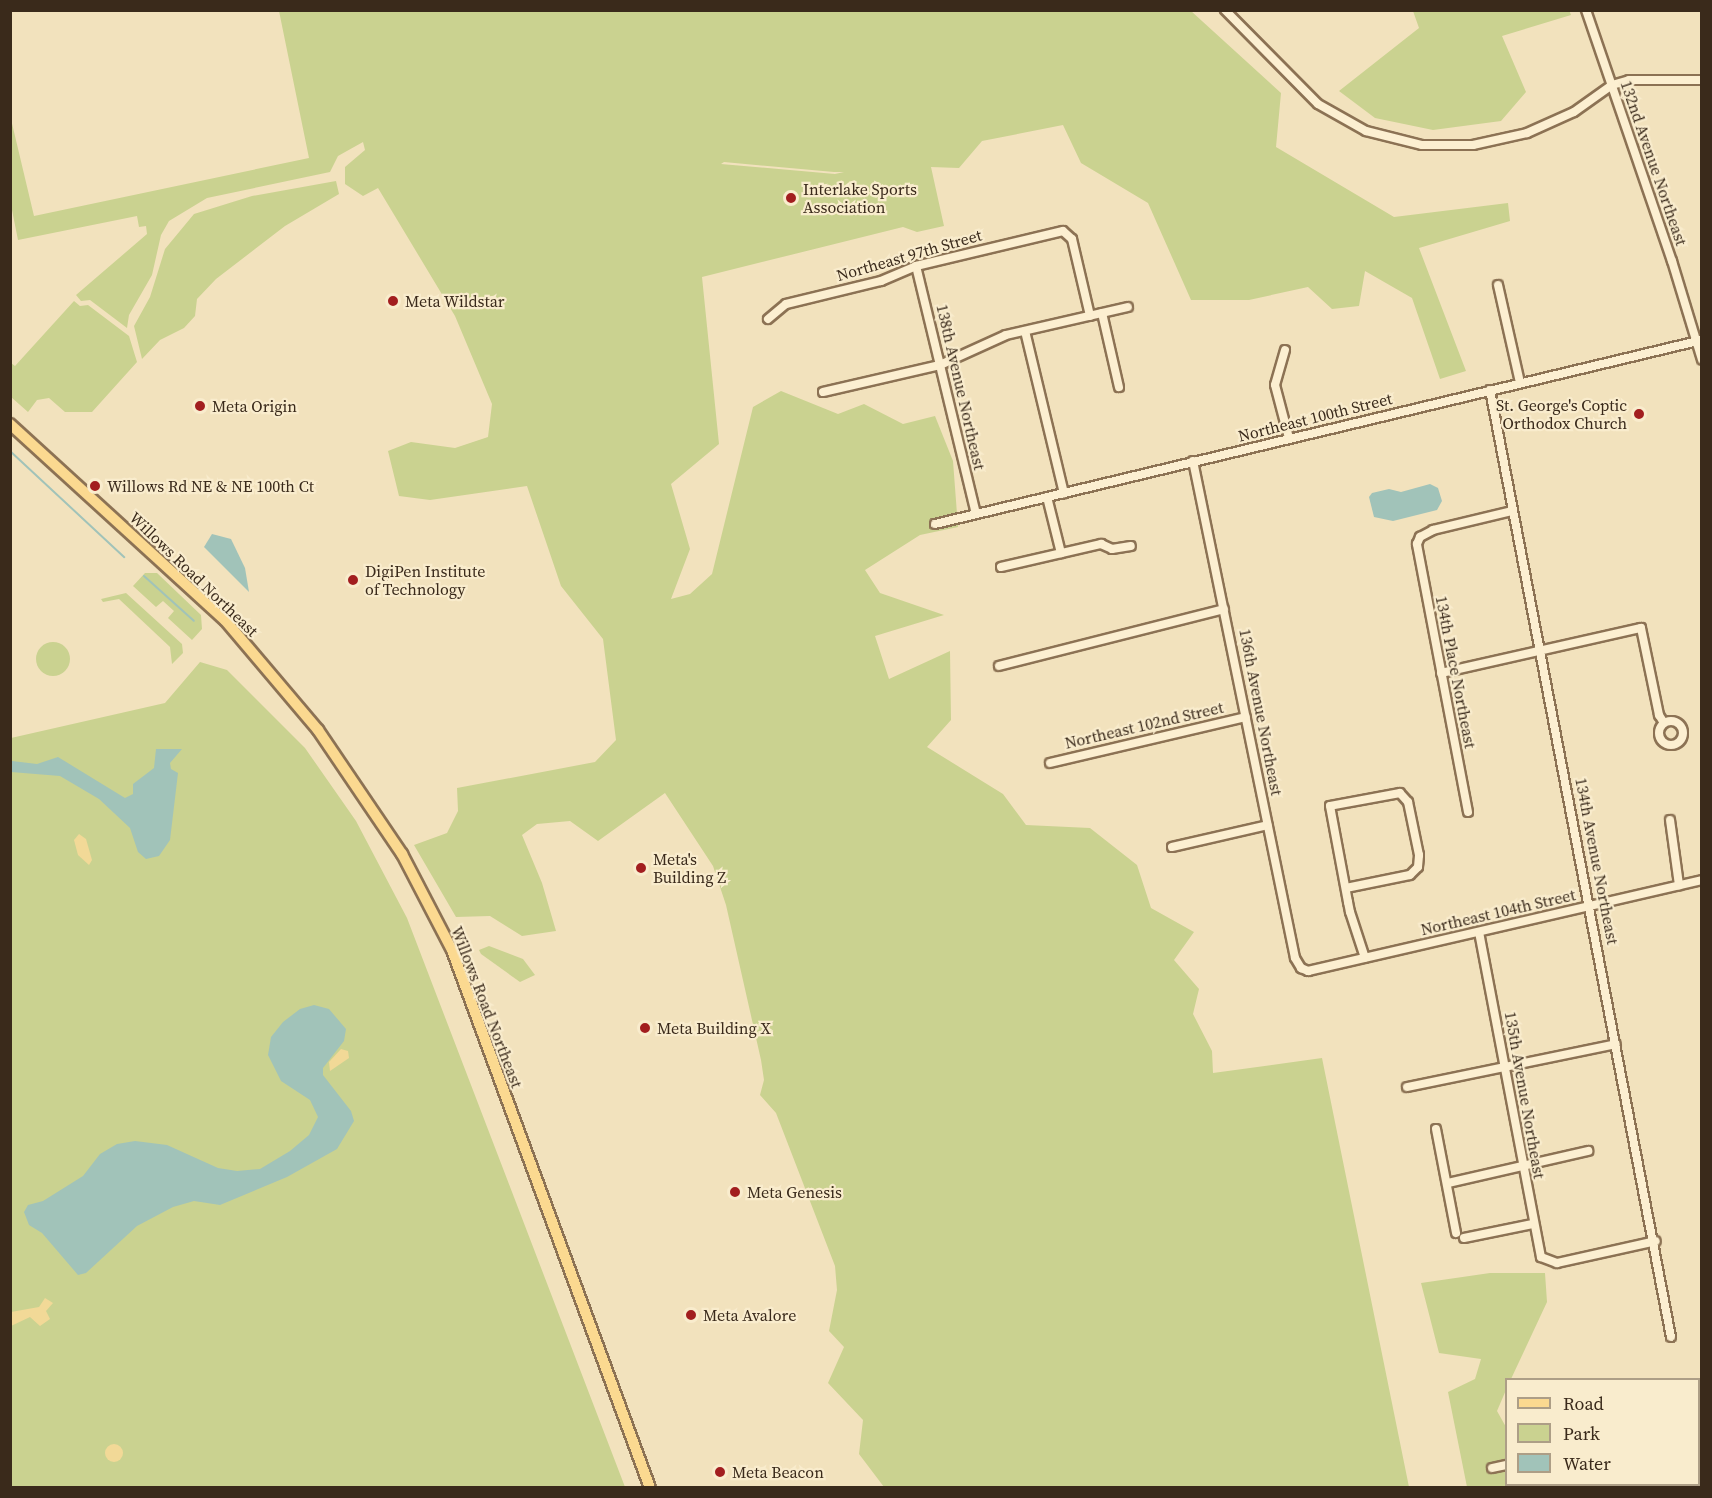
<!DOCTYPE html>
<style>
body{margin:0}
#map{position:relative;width:1712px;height:1498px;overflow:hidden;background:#f2e2bd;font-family:"Source Serif 4",serif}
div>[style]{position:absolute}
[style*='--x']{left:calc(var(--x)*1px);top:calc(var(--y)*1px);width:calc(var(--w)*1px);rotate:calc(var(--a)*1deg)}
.green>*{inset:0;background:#cad290}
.round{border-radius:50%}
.sand>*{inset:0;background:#f2d997}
.water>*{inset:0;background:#a1c3b9}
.stream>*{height:2px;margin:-1px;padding:0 1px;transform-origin:1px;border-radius:1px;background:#a1c3b9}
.roads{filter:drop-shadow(2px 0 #8c7254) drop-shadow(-2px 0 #8c7254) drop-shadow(0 2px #8c7254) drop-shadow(0 -2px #8c7254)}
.minor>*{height:8px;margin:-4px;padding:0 4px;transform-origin:4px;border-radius:4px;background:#fcefd1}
.minor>.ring{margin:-4px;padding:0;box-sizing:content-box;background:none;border:8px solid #fcefd1;border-radius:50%}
.major>*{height:10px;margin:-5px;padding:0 5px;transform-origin:5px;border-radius:5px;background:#fbd990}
.dots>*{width:16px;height:16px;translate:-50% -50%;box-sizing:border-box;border:3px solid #f9eccd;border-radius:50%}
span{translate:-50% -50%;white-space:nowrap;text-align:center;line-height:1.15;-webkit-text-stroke:4.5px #f9eccd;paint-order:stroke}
.street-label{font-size:16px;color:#3a2a1b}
.poi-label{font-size:16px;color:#3a2a1b}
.left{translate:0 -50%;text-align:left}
.right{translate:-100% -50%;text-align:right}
.frame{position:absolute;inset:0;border:12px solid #3a2a1b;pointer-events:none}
.legend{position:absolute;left:1505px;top:1378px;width:195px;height:108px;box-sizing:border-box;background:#f9eccd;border:2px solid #ad9e86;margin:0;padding:8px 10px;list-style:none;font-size:18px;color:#3a2a1b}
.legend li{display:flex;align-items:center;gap:12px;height:30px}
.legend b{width:30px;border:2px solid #ad9e86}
</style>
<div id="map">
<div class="green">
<i style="clip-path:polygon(evenodd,279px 11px,1191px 11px,1281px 93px,1276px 147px,1394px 217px,1508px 203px,1510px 221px,1419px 248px,1466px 371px,1440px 379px,1412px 298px,1365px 271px,1359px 306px,1332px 309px,1308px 287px,1249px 300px,1191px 300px,1148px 203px,1081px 163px,1063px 125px,982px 141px,959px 168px,931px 167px,944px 226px,917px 232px,903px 227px,702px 277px,719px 444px,671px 484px,690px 549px,671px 599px,690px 594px,712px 574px,753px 407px,781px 391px,838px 414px,864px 404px,903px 424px,935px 416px,953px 461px,958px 527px,920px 535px,865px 570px,880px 593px,944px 615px,875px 636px,889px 679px,950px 651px,951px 720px,927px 747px,1003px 794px,1026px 825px,1090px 828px,1137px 865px,1151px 908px,1194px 932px,1174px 960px,1199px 989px,1193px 1014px,1212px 1051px,1213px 1073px,1322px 1058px,1409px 1487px,884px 1487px,859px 1454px,863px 1420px,828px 1383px,844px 1347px,829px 1331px,837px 1290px,835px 1266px,776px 1113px,760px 1095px,764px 1080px,761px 1060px,726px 905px,713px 866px,665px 793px,598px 841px,570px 821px,537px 824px,522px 835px,542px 883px,556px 931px,522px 936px,490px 916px,456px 917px,414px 845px,447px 833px,458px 811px,457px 788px,595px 762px,616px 740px,603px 639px,561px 586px,527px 486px,430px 500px,399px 496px,388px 451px,411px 442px,455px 448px,488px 437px,492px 404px,455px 316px,378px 188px,363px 196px,345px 184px,345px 167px,365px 150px,363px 142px,338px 156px,330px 172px,207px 198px,169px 221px,161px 235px,152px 275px,129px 315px,127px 328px,90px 300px,81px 301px,76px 295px,147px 234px,146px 226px,139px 227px,137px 216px,18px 240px,11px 205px,10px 115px,34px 216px,309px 158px,279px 11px,724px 162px,834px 172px,844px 172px,835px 174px,721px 164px,724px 162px)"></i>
<i style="clip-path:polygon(1413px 11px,1569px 10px,1571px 15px,1502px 36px,1526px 92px,1501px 121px,1433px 130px,1375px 118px,1339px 91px,1419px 28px)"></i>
<i style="clip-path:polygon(336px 181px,339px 194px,285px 226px,216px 279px,197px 299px,195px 316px,184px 328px,160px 340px,142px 359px,134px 326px,150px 297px,165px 249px,194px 214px,252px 196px)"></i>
<i style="clip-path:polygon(74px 301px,80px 306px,88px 305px,129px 336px,137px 362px,92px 412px,65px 412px,49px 398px,37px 400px,28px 412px,11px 397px,11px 363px,15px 366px)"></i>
<i style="clip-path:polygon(145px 573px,157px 573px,201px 615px,202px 629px,192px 640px,168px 618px,174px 611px,163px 601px,156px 607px,133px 586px)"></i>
<i style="clip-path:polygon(126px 593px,182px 644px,183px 653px,172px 664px,170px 647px,119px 599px,103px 602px,101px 599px)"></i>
<i class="round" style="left:36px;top:642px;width:34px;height:34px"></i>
<i style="clip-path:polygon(200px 662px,227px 670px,305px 748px,356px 821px,407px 918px,625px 1487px,11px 1487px,11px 738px,165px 703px)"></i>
<i style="clip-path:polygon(489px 946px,523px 959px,535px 975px,520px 982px,481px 954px,479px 950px)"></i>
<i style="clip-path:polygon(1490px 1273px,1545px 1273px,1547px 1302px,1511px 1379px,1506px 1380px,1506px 1390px,1497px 1411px,1506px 1427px,1506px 1484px,1699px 1482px,1701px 1487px,1467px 1487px,1448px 1392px,1475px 1379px,1481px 1359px,1439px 1353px,1421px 1283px)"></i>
</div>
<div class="sand">
<i style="clip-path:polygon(79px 834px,86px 839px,92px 860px,89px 865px,78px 855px,74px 840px)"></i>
<i style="clip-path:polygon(341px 1049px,348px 1051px,349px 1058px,330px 1071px,329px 1062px)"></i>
<i style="clip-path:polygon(45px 1298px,53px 1303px,46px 1311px,50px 1319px,40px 1326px,30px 1317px,11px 1326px,11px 1312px,39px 1307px)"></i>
<i class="round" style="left:105px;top:1444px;width:18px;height:18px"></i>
</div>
<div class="water">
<i style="clip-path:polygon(1430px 484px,1438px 488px,1442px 501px,1437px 510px,1393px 521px,1374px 517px,1369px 497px,1372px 493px,1389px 489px,1401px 492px)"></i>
<i style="clip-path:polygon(212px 534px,231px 539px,245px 568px,249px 592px,204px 547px)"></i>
<i style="clip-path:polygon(156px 749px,182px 749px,170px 763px,171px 769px,178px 773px,170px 840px,159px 856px,146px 859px,138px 852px,130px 828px,99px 799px,60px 776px,11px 772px,12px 761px,37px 764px,58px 757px,125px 798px,133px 794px,133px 784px,154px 768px)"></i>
<i style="clip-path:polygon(314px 1005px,329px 1009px,346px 1029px,344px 1041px,323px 1068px,323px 1075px,351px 1111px,354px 1121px,337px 1149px,287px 1177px,220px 1205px,194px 1201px,173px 1207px,137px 1226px,86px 1273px,78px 1275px,42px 1233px,29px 1225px,24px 1212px,28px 1205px,43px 1201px,83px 1176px,100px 1154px,117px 1144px,135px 1141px,167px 1145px,218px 1168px,237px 1171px,260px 1169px,290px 1151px,309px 1135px,318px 1117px,310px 1100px,281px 1081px,268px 1055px,271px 1037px,283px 1022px,300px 1009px)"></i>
</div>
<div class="stream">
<i style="--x:10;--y:451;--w:156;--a:42.9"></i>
<i style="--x:144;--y:576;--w:67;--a:42"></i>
</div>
<div class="roads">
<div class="minor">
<i style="--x:1225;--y:10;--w:132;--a:45.3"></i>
<i style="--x:1318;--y:104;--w:55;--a:29.4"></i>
<i style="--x:1366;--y:131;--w:58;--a:14"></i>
<i style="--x:1422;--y:145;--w:51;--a:0"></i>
<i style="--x:1473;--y:145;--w:55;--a:-12.5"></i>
<i style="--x:1527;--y:133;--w:51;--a:-24.1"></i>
<i style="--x:1574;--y:112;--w:47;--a:-35.4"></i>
<i style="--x:1612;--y:85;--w:18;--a:-16"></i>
<i style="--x:1629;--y:80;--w:73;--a:0"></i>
<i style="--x:1586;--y:10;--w:265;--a:71.1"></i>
<i style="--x:1672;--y:261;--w:103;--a:73.1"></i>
<i style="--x:916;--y:266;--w:255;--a:76.4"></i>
<i style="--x:1498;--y:285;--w:100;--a:77.3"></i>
<i style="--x:1102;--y:313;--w:76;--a:77.1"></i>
<i style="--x:768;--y:319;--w:23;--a:-40"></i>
<i style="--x:786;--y:304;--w:98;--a:-13.6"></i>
<i style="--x:881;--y:281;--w:38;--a:-23"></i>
<i style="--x:916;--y:266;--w:151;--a:-13.4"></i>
<i style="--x:1063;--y:231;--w:12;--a:42"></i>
<i style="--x:1072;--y:239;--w:79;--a:76.8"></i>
<i style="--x:1025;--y:331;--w:167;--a:76.5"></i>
<i style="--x:1285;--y:350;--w:36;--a:106"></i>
<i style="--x:1275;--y:385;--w:55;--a:75.2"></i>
<i style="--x:1490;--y:390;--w:964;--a:79.18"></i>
<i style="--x:823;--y:392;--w:120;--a:-13"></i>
<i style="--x:940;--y:365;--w:72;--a:-24.4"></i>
<i style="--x:1006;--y:335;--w:125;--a:-12.9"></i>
<i style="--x:1193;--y:461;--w:507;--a:78.4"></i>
<i style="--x:1295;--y:958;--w:12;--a:59"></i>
<i style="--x:1301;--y:968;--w:8;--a:23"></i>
<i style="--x:1308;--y:971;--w:404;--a:-13"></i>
<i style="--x:1047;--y:497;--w:58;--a:76"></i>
<i style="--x:935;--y:524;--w:789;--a:-13.49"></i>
<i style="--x:1001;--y:567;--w:103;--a:-13"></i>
<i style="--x:1101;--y:544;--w:12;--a:24"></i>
<i style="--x:1112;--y:549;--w:19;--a:-9"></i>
<i style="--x:999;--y:666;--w:232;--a:-14.2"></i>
<i style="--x:1441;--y:673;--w:205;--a:-12.7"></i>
<i style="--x:1641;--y:628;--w:89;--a:78.3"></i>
<i style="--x:1659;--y:715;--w:9;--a:58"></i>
<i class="ring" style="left:1659px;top:721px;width:16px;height:16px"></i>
<i style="--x:1050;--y:763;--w:201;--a:-13.2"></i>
<i style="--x:1468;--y:812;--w:273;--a:-100.8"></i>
<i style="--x:1417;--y:544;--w:8;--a:-67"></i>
<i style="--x:1420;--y:537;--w:15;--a:-28"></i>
<i style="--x:1433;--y:530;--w:81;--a:-13.5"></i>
<i style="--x:1670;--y:820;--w:66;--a:82.1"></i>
<i style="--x:1172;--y:847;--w:98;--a:-12.9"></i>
<i style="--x:1346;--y:888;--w:65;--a:-11.5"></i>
<i style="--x:1410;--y:875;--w:11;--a:-45"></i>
<i style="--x:1418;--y:867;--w:12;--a:-85"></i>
<i style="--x:1419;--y:855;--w:54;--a:-101.7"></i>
<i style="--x:1408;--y:802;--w:12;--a:-132"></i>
<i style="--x:1400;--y:793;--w:71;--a:169.5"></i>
<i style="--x:1330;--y:806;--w:98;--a:79.4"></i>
<i style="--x:1348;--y:902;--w:10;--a:79"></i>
<i style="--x:1350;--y:912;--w:48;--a:71.9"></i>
<i style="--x:1479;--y:932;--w:331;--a:79.2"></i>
<i style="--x:1541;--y:1257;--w:17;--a:21"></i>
<i style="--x:1557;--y:1263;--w:101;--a:-12.5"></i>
<i style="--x:1407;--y:1087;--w:213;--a:-11.6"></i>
<i style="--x:1436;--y:1129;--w:106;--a:79.1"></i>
<i style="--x:1448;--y:1183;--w:144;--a:-12.9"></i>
<i style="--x:1464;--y:1238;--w:70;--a:-11.5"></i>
<i style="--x:1698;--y:1419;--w:4;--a:-14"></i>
<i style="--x:1492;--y:1468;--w:14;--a:-12"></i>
</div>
<div class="major">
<i style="--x:10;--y:424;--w:291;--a:42.4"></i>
<i style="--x:225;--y:620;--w:144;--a:49.8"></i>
<i style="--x:318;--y:730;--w:150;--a:55.9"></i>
<i style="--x:402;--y:854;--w:108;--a:62.5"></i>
<i style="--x:452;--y:950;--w:573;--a:69.79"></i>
</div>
</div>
<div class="dots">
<i style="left:791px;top:198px;background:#a21e1f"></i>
<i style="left:393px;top:301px;background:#a21e1f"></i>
<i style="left:200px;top:406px;background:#a21e1f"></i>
<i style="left:1639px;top:414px;background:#a21e1f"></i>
<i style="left:95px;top:486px;background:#a21e1f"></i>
<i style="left:353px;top:580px;background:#a21e1f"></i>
<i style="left:641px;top:868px;background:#a21e1f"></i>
<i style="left:645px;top:1028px;background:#a21e1f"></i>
<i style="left:735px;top:1192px;background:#a21e1f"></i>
<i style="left:691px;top:1315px;background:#a21e1f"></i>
<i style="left:720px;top:1472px;background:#a21e1f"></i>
</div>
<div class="street-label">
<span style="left:1654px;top:163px;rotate:71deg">132nd Avenue Northeast</span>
<span style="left:909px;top:255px;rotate:-16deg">Northeast 97th Street</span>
<span style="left:961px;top:387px;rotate:77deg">138th Avenue Northeast</span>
<span style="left:1315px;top:417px;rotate:-14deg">Northeast 100th Street</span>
<span style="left:194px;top:574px;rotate:44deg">Willows Road Northeast</span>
<span style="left:1456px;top:672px;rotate:79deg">134th Place Northeast</span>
<span style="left:1261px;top:712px;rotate:79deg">136th Avenue Northeast</span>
<span style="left:1144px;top:725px;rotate:-13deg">Northeast 102nd Street</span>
<span style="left:1597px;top:861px;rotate:79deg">134th Avenue Northeast</span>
<span style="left:1498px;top:912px;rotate:-13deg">Northeast 104th Street</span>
<span style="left:487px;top:1007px;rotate:69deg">Willows Road Northeast</span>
<span style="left:1525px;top:1095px;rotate:80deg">135th Avenue Northeast</span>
</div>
<div class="poi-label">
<span class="left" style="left:803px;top:198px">Interlake Sports<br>Association</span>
<span class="left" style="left:405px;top:301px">Meta Wildstar</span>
<span class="right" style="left:1627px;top:414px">St. George's Coptic<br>Orthodox Church</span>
<span class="left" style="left:212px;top:406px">Meta Origin</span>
<span class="left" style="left:107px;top:486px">Willows Rd NE &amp; NE 100th Ct</span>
<span class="left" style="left:365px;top:580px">DigiPen Institute<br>of Technology</span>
<span class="left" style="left:653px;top:868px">Meta's<br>Building Z</span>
<span class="left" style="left:657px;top:1028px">Meta Building X</span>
<span class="left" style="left:747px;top:1192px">Meta Genesis</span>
<span class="left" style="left:703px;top:1315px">Meta Avalore</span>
<span class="left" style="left:732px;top:1472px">Meta Beacon</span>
</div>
<div class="frame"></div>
<ul class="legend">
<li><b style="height:8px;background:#fbd990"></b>Road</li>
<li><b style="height:16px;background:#cad290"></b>Park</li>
<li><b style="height:16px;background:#a1c3b9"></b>Water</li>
</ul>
</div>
